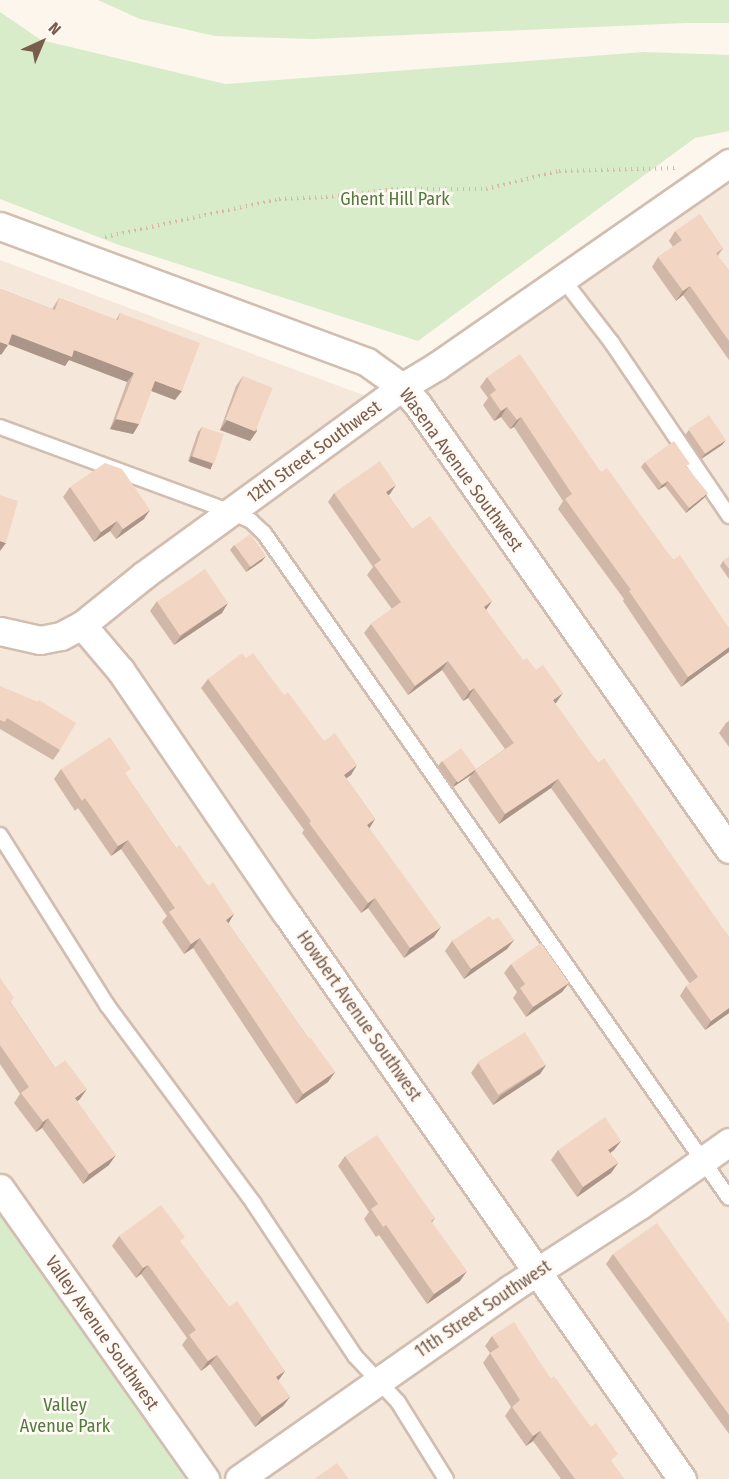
<!DOCTYPE html>
<style>
body{margin:0}
#map{position:relative;width:729px;height:1479px;overflow:hidden;background:#fdf6ec;font-family:"Fira Sans Condensed",sans-serif}
div>[style]{position:absolute}
[style*='--x']{left:calc(var(--x)*1px);top:calc(var(--y)*1px);width:calc(var(--w)*1px);rotate:calc(var(--a)*1deg)}
.residential>*{inset:0;background:#f5e8da}
.green>*{inset:0;background:#d8ecc9}
.path>*{height:4px;margin-top:-2px;transform-origin:0;background:repeating-linear-gradient(90deg,#d9b8a5 0 1.5px,transparent 0 6px)}
.roads{filter:drop-shadow(2px 0 #d1beb0) drop-shadow(-2px 0 #d1beb0) drop-shadow(0 2px #d1beb0) drop-shadow(0 -2px #d1beb0)}
.service>*{height:14px;margin:-7px;padding:0 7px;transform-origin:7px;border-radius:7px;background:#fff}
.minor>*{height:27px;margin:-13.5px;padding:0 13.5px;transform-origin:13.5px;border-radius:13.5px;background:#fff}
.wall>*{inset:0;background:#d1b7a8}
.shaded-wall>*{inset:0;background:#aa9588;transform-origin:0 0}
.building>*{inset:0;background:#f3d5c3;transform-origin:0 0}
span{translate:-50% -50%;white-space:nowrap;text-align:center;line-height:1.15;-webkit-text-stroke:5px #fffaf3;paint-order:stroke}
.park-label{font-size:18px;color:#537a41}
.street-label{font-size:18px;color:#7a5c4d}
.north{position:absolute;left:12px;top:12px;width:60px;height:60px;-webkit-text-stroke:4px #fffaf3;paint-order:stroke;rotate:44deg;font-size:16px;font-weight:700;line-height:24px;text-align:center;color:#7a5c4d}
.north::after{content:'';display:block;margin:auto;width:21px;height:27px;background:#7a5c4d;clip-path:polygon(50% 0,100% 100%,50% 72%,0 100%)}
</style>
<div id="map">
<div class="residential">
<i style="clip-path:polygon(729px 182px,729px 1479px,0 1479px,0 260px,401px 409px)"></i>
</div>
<div class="green">
<i style="clip-path:polygon(98px 0,729px 0,729px 23px,686px 23px,313px 39px,215px 36px,140px 19px)"></i>
<i style="clip-path:polygon(0 12px,41px 40px,225px 84px,644px 52px,729px 55px,729px 131px,695px 138px,418px 341px,119px 245px,0 199px)"></i>
<i style="clip-path:polygon(0 1214px,185px 1479px,0 1479px)"></i>
</div>
<div class="path">
<i style="--x:105;--y:237;--w:178;--a:-12.3"></i>
<i style="--x:279;--y:199;--w:47;--a:-2.4"></i>
<i style="--x:326;--y:197;--w:71;--a:-6.4"></i>
<i style="--x:397;--y:189;--w:89;--a:0"></i>
<i style="--x:486;--y:189;--w:75;--a:-13.9"></i>
<i style="--x:559;--y:171;--w:116;--a:-1.5"></i>
</div>
<div class="roads">
<div class="service">
<i style="--x:562;--y:278;--w:82;--a:52.4"></i>
<i style="--x:612;--y:343;--w:209;--a:55.9"></i>
<i style="--x:0;--y:427;--w:246;--a:20.2"></i>
<i style="--x:231;--y:512;--w:22;--a:24"></i>
<i style="--x:251;--y:521;--w:18;--a:43"></i>
<i style="--x:264;--y:533;--w:811;--a:55.04"></i>
<i style="--x:0;--y:835;--w:201;--a:57.8"></i>
<i style="--x:107;--y:1005;--w:247;--a:53.5"></i>
<i style="--x:254;--y:1204;--w:182;--a:56.4"></i>
<i style="--x:355;--y:1356;--w:63;--a:46.9"></i>
<i style="--x:398;--y:1402;--w:91;--a:58.1"></i>
</div>
<div class="minor">
<i style="--x:0;--y:226;--w:391;--a:20.3"></i>
<i style="--x:367;--y:362;--w:43;--a:35.5"></i>
<i style="--x:402;--y:387;--w:24;--a:48"></i>
<i style="--x:418;--y:405;--w:542;--a:54.99"></i>
<i style="--x:82;--y:625;--w:60;--a:49.7"></i>
<i style="--x:121;--y:671;--w:291;--a:55.7"></i>
<i style="--x:285;--y:911;--w:693;--a:55.05"></i>
<i style="--x:0;--y:631;--w:41;--a:12.7"></i>
<i style="--x:40;--y:640;--w:21;--a:-11"></i>
<i style="--x:61;--y:636;--w:24;--a:-28"></i>
<i style="--x:82;--y:625;--w:80;--a:-38.9"></i>
<i style="--x:144;--y:575;--w:319;--a:-36.1"></i>
<i style="--x:402;--y:387;--w:41;--a:-31"></i>
<i style="--x:437;--y:366;--w:356;--a:-34.8"></i>
<i style="--x:0;--y:1188;--w:356;--a:54.8"></i>
<i style="--x:239;--y:1479;--w:331;--a:-35"></i>
<i style="--x:510;--y:1289;--w:155;--a:-32.9"></i>
<i style="--x:640;--y:1205;--w:109;--a:-35.3"></i>
</div>
</div>
<div class="wall">
<i style="clip-path:polygon(675px 231px,723px 248px,718px 256px,729px 271px,729px 360px,683px 295px,676px 301px,652px 267px,658px 257px,673px 247px,669px 241px)"></i>
<i style="clip-path:polygon(0 289px,52px 309px,59px 298px,116px 320px,120px 313px,175px 400px,151px 391px,139px 424px,133px 434px,110px 429px,127px 382px,69px 360px,65px 366px,8px 344px,1px 355px)"></i>
<i style="clip-path:polygon(243px 376px,257px 431px,250px 441px,220px 430px,236px 386px)"></i>
<i style="clip-path:polygon(487px 377px,601px 472px,729px 628px,681px 687px,623px 601px,624px 599px,558px 509px,563px 501px,514px 427px,510px 429px,501px 417px,494px 421px,483px 405px,488px 398px,480px 387px)"></i>
<i style="clip-path:polygon(202px 427px,213px 464px,210px 469px,188px 461px,198px 432px)"></i>
<i style="clip-path:polygon(689px 430px,722px 445px,701px 459px,685px 435px)"></i>
<i style="clip-path:polygon(645px 462px,687px 467px,704px 498px,686px 513px,665px 486px,658px 490px,641px 467px)"></i>
<i style="clip-path:polygon(70px 487px,144px 519px,116px 539px,110px 531px,94px 542px,63px 497px)"></i>
<i style="clip-path:polygon(334px 493px,390px 494px,388px 495px,412px 529px,492px 601px,486px 610px,598px 763px,729px 937px,729px 1013px,705px 1030px,680px 996px,686px 986px,690px 984px,551px 788px,499px 824px,468px 780px,472px 774px,453px 787px,438px 766px,442px 761px,475px 770px,505px 749px,468px 698px,463px 701px,442px 670px,408px 695px,364px 633px,371px 624px,392px 609px,367px 575px,373px 567px,328px 502px)"></i>
<i style="clip-path:polygon(234px 545px,262px 561px,246px 572px,230px 550px)"></i>
<i style="clip-path:polygon(729px 557px,729px 579px,720px 566px,723px 561px)"></i>
<i style="clip-path:polygon(157px 601px,222px 613px,174px 645px,150px 611px)"></i>
<i style="clip-path:polygon(246px 658px,284px 695px,324px 741px,351px 775px,346px 778px,375px 819px,369px 828px,434px 937px,404px 958px,368px 908px,361px 913px,302px 833px,304px 830px,201px 688px,208px 679px)"></i>
<i style="clip-path:polygon(0 686px,60px 750px,53px 760px,0 729px)"></i>
<i style="clip-path:polygon(729px 721px,729px 747px,719px 733px,726px 723px)"></i>
<i style="clip-path:polygon(61px 769px,126px 775px,176px 848px,208px 886px,234px 914px,228px 923px,309px 1039px,335px 1072px,328px 1082px,296px 1104px,193px 948px,184px 954px,162px 922px,167px 916px,121px 849px,111px 856px,78px 808px,75px 811px,54px 779px)"></i>
<i style="clip-path:polygon(493px 920px,514px 940px,507px 949px,464px 979px,445px 951px,452px 941px)"></i>
<i style="clip-path:polygon(511px 964px,569px 983px,562px 992px,526px 1017px,513px 998px,517px 992px,504px 973px)"></i>
<i style="clip-path:polygon(0 978px,11px 1003px,55px 1068px,80px 1099px,77px 1101px,109px 1165px,83px 1184px,42px 1128px,36px 1132px,14px 1103px,20px 1094px,0 1064px)"></i>
<i style="clip-path:polygon(478px 1063px,546px 1065px,540px 1074px,493px 1105px,471px 1073px)"></i>
<i style="clip-path:polygon(621px 1141px,614px 1150px,610px 1153px,618px 1163px,611px 1173px,577px 1197px,551px 1160px,558px 1150px)"></i>
<i style="clip-path:polygon(345px 1156px,435px 1218px,432px 1223px,460px 1281px,427px 1304px,379px 1235px,376px 1237px,364px 1219px,369px 1212px,338px 1166px)"></i>
<i style="clip-path:polygon(119px 1236px,181px 1243px,229px 1307px,285px 1371px,278px 1381px,290px 1397px,283px 1406px,255px 1427px,210px 1364px,201px 1371px,182px 1345px,187px 1338px,141px 1274px,136px 1278px,112px 1246px)"></i>
<i style="clip-path:polygon(613px 1254px,729px 1323px,729px 1434px,606px 1264px)"></i>
<i style="clip-path:polygon(492px 1336px,551px 1379px,624px 1479px,561px 1479px,533px 1441px,526px 1446px,505px 1416px,511px 1407px,483px 1363px,490px 1353px,485px 1346px)"></i>
</div>
<div class="shaded-wall">
<i style="clip-path:polygon(690px 286px,683px 295px,676px 301px,683px 291px)"></i>
<i style="clip-path:polygon(12px 334px,74px 350px,134px 373px,127px 382px,69px 360px,65px 366px,5px 343px)"></i>
<i style="clip-path:polygon(0 342px,8px 345px,1px 355px,0 354px)"></i>
<i style="clip-path:polygon(155px 381px,182px 391px,175px 400px,149px 390px)"></i>
<i style="clip-path:polygon(507px 407px,501px 417px,494px 421px,501px 411px)"></i>
<i style="clip-path:polygon(521px 417px,514px 427px,510px 429px,517px 420px)"></i>
<i style="clip-path:polygon(116px 419px,139px 424px,133px 434px,110px 429px)"></i>
<i style="clip-path:polygon(227px 420px,257px 431px,250px 441px,220px 430px)"></i>
<i style="clip-path:polygon(726px 440px,722px 445px,701px 459px,705px 454px)"></i>
<i style="left:191px;top:456px;width:23px;height:6px;rotate:20deg"></i>
<i style="clip-path:polygon(668px 481px,665px 486px,658px 490px,662px 485px)"></i>
<i style="clip-path:polygon(396px 485px,390px 494px,379px 502px,386px 492px)"></i>
<i style="clip-path:polygon(708px 493px,704px 498px,686px 513px,689px 508px)"></i>
<i style="clip-path:polygon(150px 510px,144px 519px,116px 539px,123px 529px)"></i>
<i style="clip-path:polygon(117px 521px,110px 531px,94px 542px,101px 532px)"></i>
<i style="clip-path:polygon(0 541px,6px 543px,0 551px)"></i>
<i style="clip-path:polygon(266px 556px,262px 561px,246px 572px,250px 567px)"></i>
<i style="clip-path:polygon(492px 601px,486px 610px,484px 607px)"></i>
<i style="clip-path:polygon(228px 603px,222px 613px,174px 645px,181px 636px)"></i>
<i style="clip-path:polygon(729px 647px,729px 652px,681px 687px,688px 677px)"></i>
<i style="clip-path:polygon(448px 661px,442px 670px,408px 695px,415px 686px)"></i>
<i style="clip-path:polygon(474px 688px,468px 698px,463px 701px,470px 691px)"></i>
<i style="clip-path:polygon(563px 693px,556px 703px,546px 710px,553px 700px)"></i>
<i style="clip-path:polygon(357px 765px,351px 775px,337px 785px,344px 775px)"></i>
<i style="clip-path:polygon(476px 769px,473px 774px,453px 787px,456px 782px)"></i>
<i style="clip-path:polygon(558px 779px,551px 788px,499px 824px,505px 814px)"></i>
<i style="clip-path:polygon(375px 819px,369px 829px,367px 825px)"></i>
<i style="clip-path:polygon(128px 840px,121px 849px,111px 856px,118px 846px)"></i>
<i style="clip-path:polygon(375px 898px,368px 908px,361px 913px,368px 903px)"></i>
<i style="clip-path:polygon(234px 914px,228px 924px,226px 920px)"></i>
<i style="clip-path:polygon(441px 927px,434px 937px,404px 958px,410px 948px)"></i>
<i style="clip-path:polygon(200px 938px,193px 948px,184px 954px,191px 944px)"></i>
<i style="clip-path:polygon(514px 940px,507px 949px,464px 979px,471px 969px)"></i>
<i style="clip-path:polygon(569px 983px,562px 992px,526px 1017px,533px 1007px)"></i>
<i style="clip-path:polygon(729px 1008px,729px 1013px,705px 1030px,711px 1021px)"></i>
<i style="clip-path:polygon(546px 1065px,540px 1074px,493px 1105px,500px 1096px)"></i>
<i style="clip-path:polygon(335px 1072px,328px 1082px,296px 1104px,303px 1094px)"></i>
<i style="clip-path:polygon(87px 1089px,80px 1099px,68px 1108px,75px 1098px)"></i>
<i style="clip-path:polygon(48px 1118px,42px 1128px,36px 1132px,43px 1122px)"></i>
<i style="clip-path:polygon(621px 1141px,614px 1150px,601px 1160px,608px 1150px)"></i>
<i style="clip-path:polygon(116px 1155px,109px 1165px,83px 1184px,89px 1174px)"></i>
<i style="clip-path:polygon(618px 1163px,611px 1173px,577px 1197px,583px 1187px)"></i>
<i style="clip-path:polygon(148px 1265px,141px 1274px,136px 1278px,143px 1268px)"></i>
<i style="clip-path:polygon(467px 1271px,460px 1281px,427px 1304px,434px 1294px)"></i>
<i style="clip-path:polygon(217px 1355px,210px 1364px,201px 1371px,208px 1361px)"></i>
<i style="clip-path:polygon(285px 1371px,278px 1381px,276px 1377px)"></i>
<i style="clip-path:polygon(290px 1397px,283px 1406px,255px 1427px,262px 1417px)"></i>
<i style="clip-path:polygon(540px 1431px,533px 1441px,526px 1446px,533px 1436px)"></i>
</div>
<div class="building">
<i style="clip-path:polygon(700px 214px,723px 248px,716px 253px,729px 271px,729px 341px,690px 286px,683px 291px,658px 257px,682px 240px,675px 231px)"></i>
<i style="clip-path:polygon(0 289px,55px 310px,59px 298px,118px 320px,120px 313px,200px 343px,182px 391px,155px 381px,139px 424px,116px 419px,134px 373px,74px 350px,72px 357px,12px 334px,8px 345px,0 342px)"></i>
<i style="clip-path:polygon(520px 354px,601px 472px,607px 468px,673px 560px,680px 555px,729px 628px,729px 647px,688px 677px,629px 591px,631px 590px,565px 499px,572px 494px,521px 417px,517px 420px,507px 407px,501px 411px,490px 395px,496px 390px,487px 377px)"></i>
<i style="left:243px;top:376px;width:32px;height:47px;rotate:22deg"></i>
<i style="left:709px;top:415px;width:30px;height:25px;rotate:56deg"></i>
<i style="left:202px;top:427px;width:23px;height:31px;rotate:18deg"></i>
<i style="clip-path:polygon(674px 441px,690px 464px,686px 466px,708px 493px,689px 508px,668px 481px,662px 485px,645px 462px)"></i>
<i style="clip-path:polygon(380px 461px,396px 485px,386px 492px,412px 529px,430px 516px,492px 601px,484px 607px,523px 660px,527px 658px,536px 670px,543px 665px,563px 693px,553px 700px,598px 763px,604px 758px,729px 937px,729px 1008px,711px 1021px,686px 986px,698px 977px,558px 779px,505px 814px,475px 770px,514px 743px,474px 688px,470px 691px,448px 661px,415px 686px,371px 624px,401px 602px,374px 565px,381px 560px,334px 493px)"></i>
<i style="clip-path:polygon(105px 463px,122px 469px,150px 510px,123px 529px,117px 521px,101px 532px,70px 487px)"></i>
<i style="clip-path:polygon(0 495px,18px 501px,6px 543px,0 541px)"></i>
<i style="left:250px;top:534px;width:27px;height:19px;rotate:54deg"></i>
<i style="clip-path:polygon(729px 557px,729px 569px,723px 561px)"></i>
<i style="left:205px;top:569px;width:41px;height:58px;rotate:56deg"></i>
<i style="clip-path:polygon(242px 653px,246px 658px,253px 653px,284px 695px,288px 692px,324px 741px,335px 733px,357px 765px,344px 775px,375px 819px,367px 825px,441px 927px,410px 948px,375px 898px,368px 903px,309px 823px,311px 821px,208px 679px)"></i>
<i style="clip-path:polygon(0 686px,38px 702px,39px 700px,76px 723px,60px 750px,7px 718px,5px 722px,0 720px)"></i>
<i style="clip-path:polygon(110px 737px,131px 769px,125px 773px,176px 848px,180px 845px,208px 886px,213px 882px,234px 914px,226px 920px,309px 1039px,311px 1038px,335px 1072px,303px 1094px,200px 938px,191px 944px,169px 912px,175px 908px,128px 840px,118px 846px,85px 798px,82px 801px,61px 769px)"></i>
<i style="left:461px;top:748px;width:26px;height:23px;rotate:54deg"></i>
<i style="clip-path:polygon(489px 916px,493px 920px,498px 917px,514px 940px,471px 969px,452px 941px)"></i>
<i style="clip-path:polygon(541px 943px,569px 983px,533px 1007px,520px 988px,525px 984px,511px 964px)"></i>
<i style="clip-path:polygon(0 978px,14px 998px,10px 1002px,55px 1068px,65px 1060px,87px 1089px,75px 1098px,116px 1155px,89px 1174px,48px 1118px,43px 1122px,21px 1093px,29px 1087px,0 1045px)"></i>
<i style="left:525px;top:1032px;width:39px;height:56px;rotate:58deg"></i>
<i style="clip-path:polygon(605px 1117px,621px 1141px,608px 1150px,618px 1163px,583px 1187px,558px 1150px)"></i>
<i style="clip-path:polygon(377px 1135px,435px 1218px,431px 1221px,467px 1271px,434px 1294px,386px 1225px,383px 1227px,371px 1209px,378px 1204px,345px 1156px)"></i>
<i style="clip-path:polygon(161px 1205px,185px 1237px,180px 1241px,229px 1307px,237px 1301px,285px 1371px,276px 1377px,290px 1397px,262px 1417px,217px 1355px,208px 1361px,189px 1335px,196px 1330px,148px 1265px,143px 1268px,119px 1236px)"></i>
<i style="clip-path:polygon(657px 1223px,729px 1323px,729px 1415px,613px 1254px)"></i>
<i style="clip-path:polygon(514px 1322px,551px 1379px,554px 1376px,591px 1427px,596px 1423px,618px 1454px,611px 1460px,624px 1479px,575px 1479px,540px 1431px,533px 1436px,512px 1407px,520px 1400px,490px 1353px,499px 1347px,492px 1336px)"></i>
<i style="clip-path:polygon(337px 1463px,349px 1479px,314px 1479px)"></i>
</div>
<div class="park-label">
<span style="left:395px;top:199px">Ghent Hill Park</span>
<span style="left:65px;top:1416px">Valley<br>Avenue Park</span>
</div>
<div class="street-label">
<span style="left:314px;top:452px;rotate:-36deg">12th Street Southwest</span>
<span style="left:461px;top:470px;rotate:54deg">Wasena Avenue Southwest</span>
<span style="left:359px;top:1016px;rotate:55deg">Howbert Avenue Southwest</span>
<span style="left:483px;top:1309px;rotate:-34deg">11th Street Southwest</span>
<span style="left:102px;top:1333px;rotate:55deg">Valley Avenue Southwest</span>
</div>
<div class="north">N</div>
</div>
